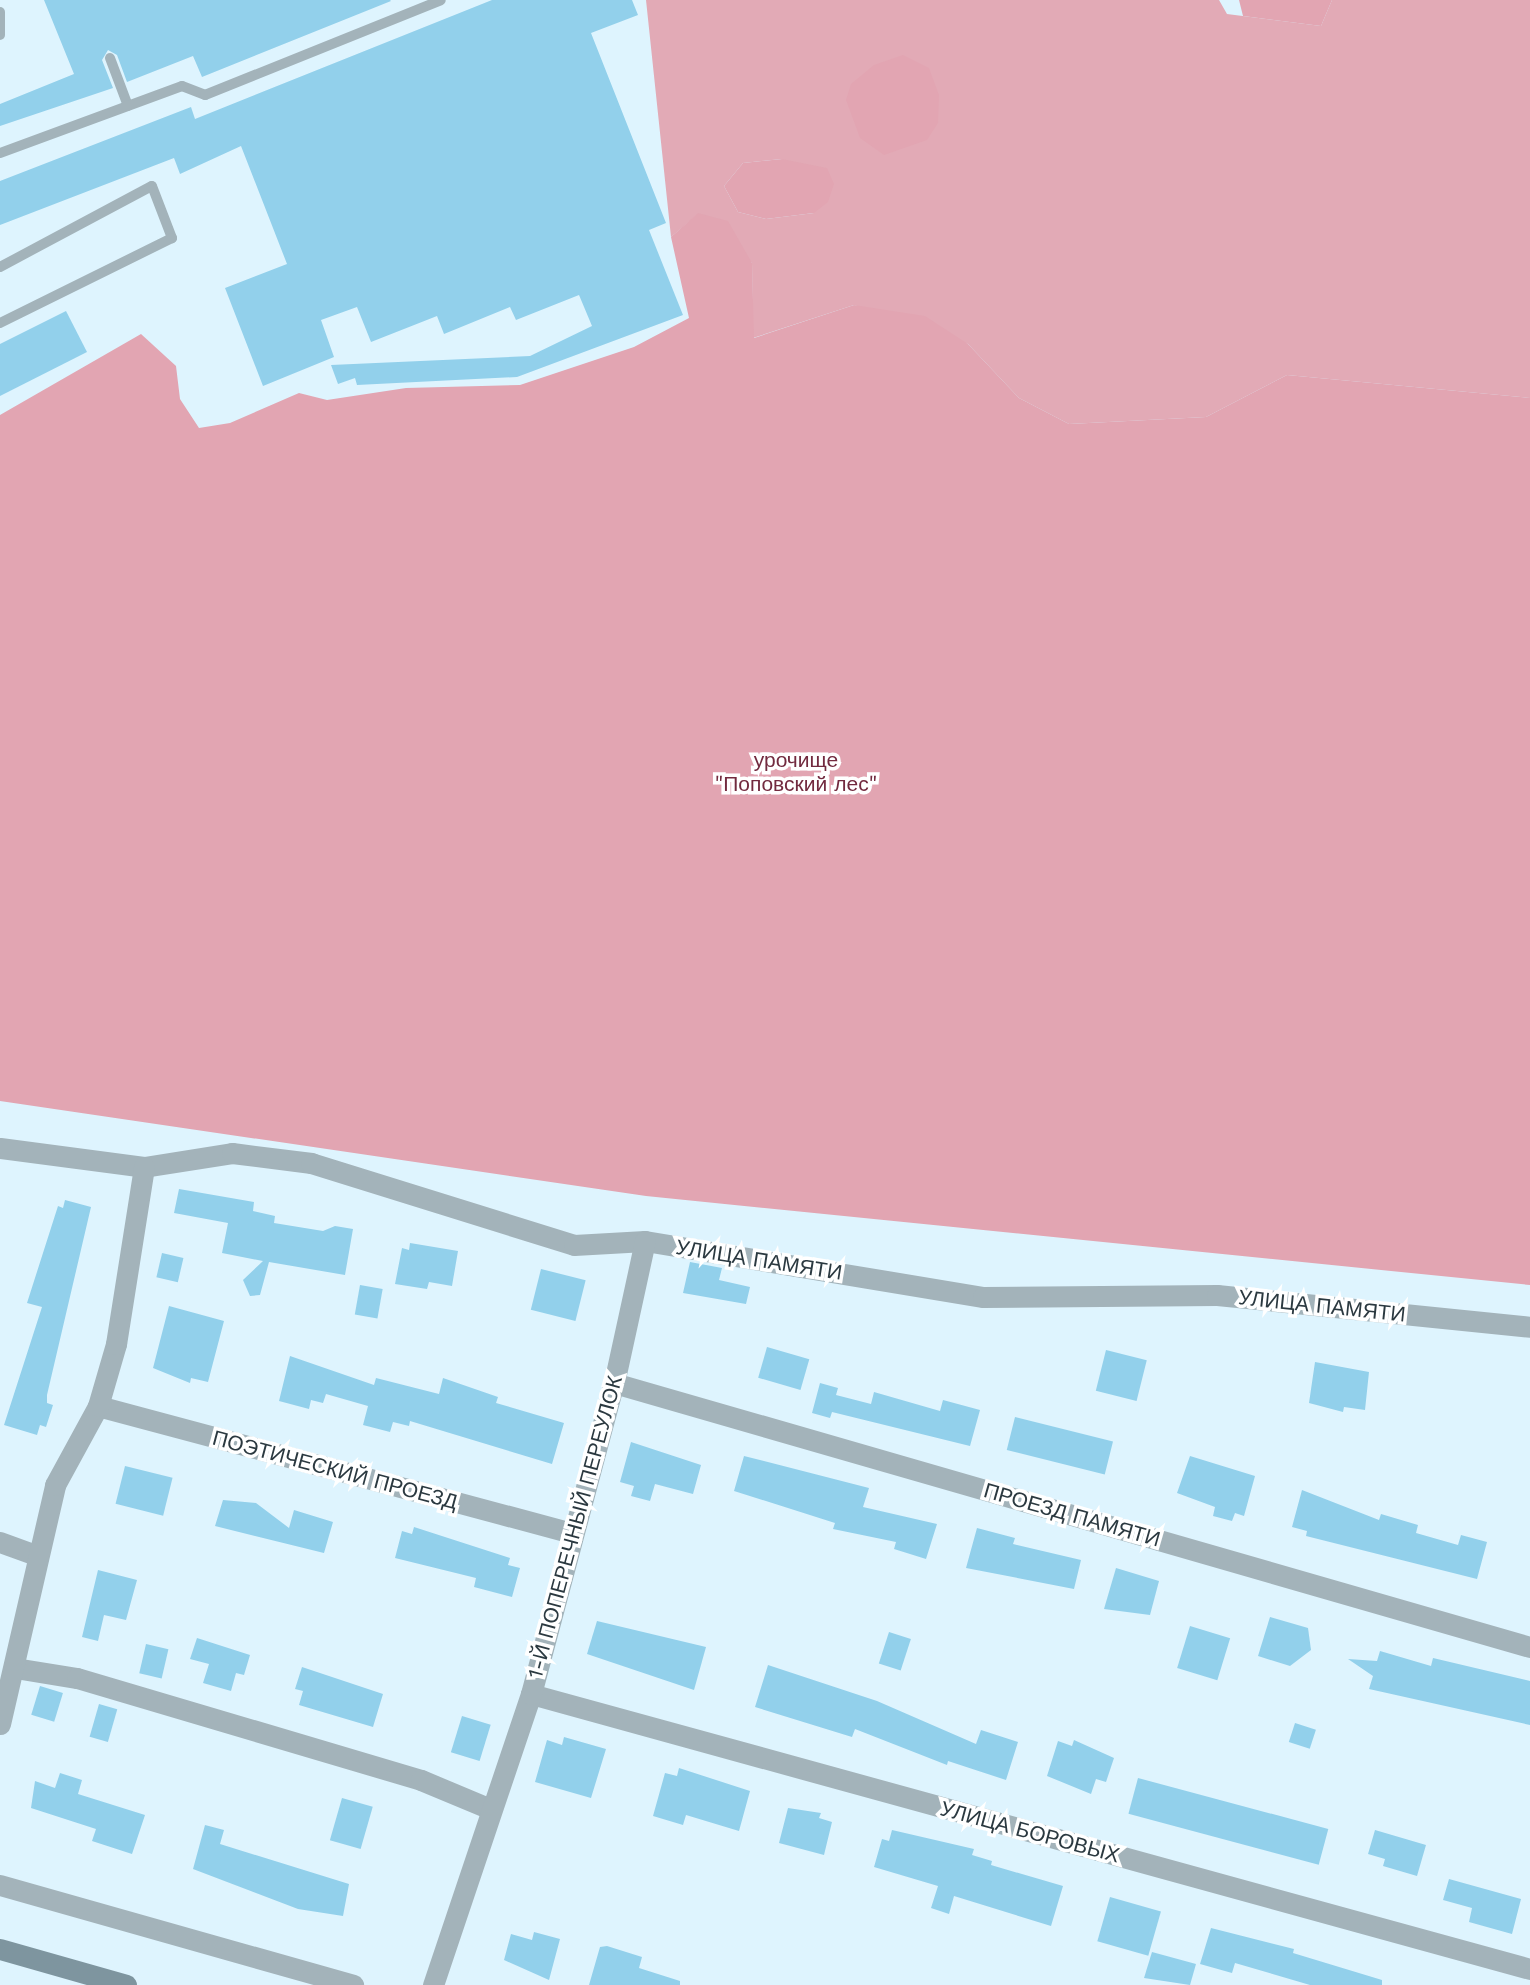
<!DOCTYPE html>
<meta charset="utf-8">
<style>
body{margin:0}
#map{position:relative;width:1530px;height:1985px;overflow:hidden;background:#def4fe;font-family:"Work Sans",sans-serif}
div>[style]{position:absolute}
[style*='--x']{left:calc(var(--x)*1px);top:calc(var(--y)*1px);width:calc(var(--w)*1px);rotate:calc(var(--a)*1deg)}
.green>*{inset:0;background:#e2aab6}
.forest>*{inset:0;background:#e2a5b2}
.building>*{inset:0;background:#92d0eb;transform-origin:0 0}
.lane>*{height:10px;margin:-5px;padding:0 5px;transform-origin:5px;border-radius:5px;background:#a3b3ba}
.street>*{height:21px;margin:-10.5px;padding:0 10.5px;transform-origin:10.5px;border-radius:10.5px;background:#a3b3ba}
.secondary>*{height:21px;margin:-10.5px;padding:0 10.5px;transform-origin:10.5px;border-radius:10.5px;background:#7e959f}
span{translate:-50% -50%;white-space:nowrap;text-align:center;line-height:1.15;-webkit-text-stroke:7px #fff;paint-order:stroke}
.park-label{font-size:21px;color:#722a3f}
.street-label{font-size:21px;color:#2b3940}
</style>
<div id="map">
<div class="green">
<i style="clip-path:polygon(evenodd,646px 0,1219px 0,1227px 14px,1321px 26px,1332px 0,1530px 0,1530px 398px,1287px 375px,1206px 417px,1069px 424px,1019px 398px,968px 344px,854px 305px,753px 338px,752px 263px,698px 214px,671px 237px,646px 0,782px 159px,814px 213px,766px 219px,738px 212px,724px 186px,743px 163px,782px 159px)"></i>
</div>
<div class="forest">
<i style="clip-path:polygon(1239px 0,1332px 0,1321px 26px,1243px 16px)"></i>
<i style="clip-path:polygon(903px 55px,929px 68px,939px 95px,938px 123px,927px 140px,884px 155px,860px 138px,846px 100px,851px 84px,874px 65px)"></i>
<i style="clip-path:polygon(782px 159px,827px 168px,834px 184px,828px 202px,814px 213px,766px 219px,738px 212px,724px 186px,743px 163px)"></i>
<i style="clip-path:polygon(698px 213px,728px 221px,752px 263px,754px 338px,854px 305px,925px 316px,968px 344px,1019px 398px,1069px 424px,1206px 417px,1287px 375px,1530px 398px,1530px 1285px,646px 1196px,0 1101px,0 415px,141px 334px,176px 366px,180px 399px,199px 428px,230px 423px,299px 393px,327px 400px,406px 388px,520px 385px,634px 347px,689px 318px,671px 237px)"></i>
</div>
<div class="building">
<i style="clip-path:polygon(44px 0,390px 0,391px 1px,202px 77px,193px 56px,127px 82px,117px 55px,108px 50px,102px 60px,113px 88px,0 126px,0 104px,74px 74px)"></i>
<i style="clip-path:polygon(492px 0,632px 0,638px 15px,591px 33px,666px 223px,649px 230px,683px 315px,517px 377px,357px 385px,355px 378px,338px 384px,331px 365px,530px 356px,592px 326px,579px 295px,516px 320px,510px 307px,444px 334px,437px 316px,371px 342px,357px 307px,321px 320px,334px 357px,263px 386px,225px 288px,287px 264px,241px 146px,180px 174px,174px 158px,0 225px,0 181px,191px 107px,195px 119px)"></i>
<i style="clip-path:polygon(66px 311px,87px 352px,0 396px,0 344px)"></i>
<i style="clip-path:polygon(179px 1189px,254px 1202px,253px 1211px,275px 1216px,274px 1223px,323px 1231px,335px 1226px,353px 1229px,345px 1275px,269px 1262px,260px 1295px,250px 1296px,243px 1280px,263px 1261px,222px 1253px,228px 1223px,174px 1213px)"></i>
<i style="clip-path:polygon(65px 1200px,91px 1207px,47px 1395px,47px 1403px,53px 1405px,46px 1427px,40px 1425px,37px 1435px,4px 1425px,42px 1307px,27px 1303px,58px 1206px,63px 1208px)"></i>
<i style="clip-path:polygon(410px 1243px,458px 1251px,452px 1286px,429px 1282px,427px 1289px,395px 1284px,402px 1248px,409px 1250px)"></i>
<i style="left:162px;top:1253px;width:22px;height:25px;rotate:13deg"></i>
<i style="clip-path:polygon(690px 1262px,722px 1268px,719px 1280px,750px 1287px,746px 1304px,683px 1293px)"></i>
<i style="left:541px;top:1269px;width:46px;height:42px;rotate:14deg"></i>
<i style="left:360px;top:1285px;width:23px;height:30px;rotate:10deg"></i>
<i style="clip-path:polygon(169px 1306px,224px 1321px,208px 1382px,191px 1378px,190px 1383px,153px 1368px)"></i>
<i style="left:767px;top:1347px;width:44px;height:32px;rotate:16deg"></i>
<i style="left:1106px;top:1350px;width:42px;height:42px;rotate:14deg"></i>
<i style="clip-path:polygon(290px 1356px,374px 1385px,376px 1378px,439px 1394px,443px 1378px,498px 1397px,496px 1403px,564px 1423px,552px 1464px,410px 1421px,409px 1426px,393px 1422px,390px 1432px,363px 1425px,368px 1406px,326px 1394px,323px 1403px,311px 1400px,309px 1409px,279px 1401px)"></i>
<i style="clip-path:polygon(1315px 1362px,1369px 1372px,1365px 1410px,1344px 1407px,1343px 1412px,1309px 1403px)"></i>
<i style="clip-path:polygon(820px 1383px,838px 1388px,836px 1395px,871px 1404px,874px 1392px,940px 1411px,943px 1400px,980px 1410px,970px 1446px,832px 1412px,830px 1418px,812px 1413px)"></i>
<i style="left:1015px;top:1417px;width:101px;height:34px;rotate:14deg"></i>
<i style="clip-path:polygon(631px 1442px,701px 1465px,693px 1494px,655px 1484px,650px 1501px,631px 1496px,634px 1486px,620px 1482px)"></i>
<i style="clip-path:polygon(744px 1456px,869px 1488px,863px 1507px,937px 1524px,926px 1559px,894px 1549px,896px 1542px,833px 1529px,835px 1523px,734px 1491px)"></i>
<i style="clip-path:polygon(1190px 1456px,1255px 1476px,1244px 1516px,1235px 1513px,1232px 1521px,1213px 1516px,1215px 1507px,1177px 1493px)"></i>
<i style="left:125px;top:1466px;width:49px;height:39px;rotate:14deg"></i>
<i style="clip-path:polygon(1302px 1490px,1379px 1520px,1381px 1514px,1418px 1525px,1416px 1533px,1458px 1545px,1461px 1535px,1487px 1542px,1477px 1579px,1306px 1536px,1307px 1531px,1292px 1527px)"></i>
<i style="clip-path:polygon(223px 1500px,256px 1503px,289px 1528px,294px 1510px,333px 1522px,324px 1553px,215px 1526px)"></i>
<i style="clip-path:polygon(414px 1527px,510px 1558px,508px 1565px,520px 1568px,512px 1597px,474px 1587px,476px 1578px,395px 1558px,402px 1531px,412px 1534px)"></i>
<i style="clip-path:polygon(977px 1528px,1015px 1538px,1013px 1544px,1081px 1560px,1074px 1589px,966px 1568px)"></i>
<i style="clip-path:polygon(1116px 1568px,1159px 1581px,1150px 1615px,1104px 1609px)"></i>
<i style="clip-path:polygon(98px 1570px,137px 1580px,126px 1620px,104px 1615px,98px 1641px,82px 1637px)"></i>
<i style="clip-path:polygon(1270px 1617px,1308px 1628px,1311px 1650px,1290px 1666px,1258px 1656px)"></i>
<i style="clip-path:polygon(597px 1621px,706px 1647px,694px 1690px,587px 1654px)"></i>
<i style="left:1190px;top:1626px;width:42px;height:44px;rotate:17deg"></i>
<i style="left:889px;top:1632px;width:23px;height:33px;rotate:18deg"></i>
<i style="clip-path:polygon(197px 1638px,250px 1655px,244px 1675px,236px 1673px,231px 1691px,203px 1683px,209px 1664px,190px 1659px)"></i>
<i style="left:146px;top:1644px;width:23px;height:30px;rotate:13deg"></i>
<i style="clip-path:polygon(1380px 1651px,1431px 1666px,1433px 1658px,1530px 1681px,1530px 1725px,1369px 1689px,1373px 1676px,1348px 1659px,1377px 1661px)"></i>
<i style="clip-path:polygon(768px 1665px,877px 1701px,976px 1744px,981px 1730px,1018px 1742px,1006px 1780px,948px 1761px,947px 1765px,855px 1729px,852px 1737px,755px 1707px)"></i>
<i style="clip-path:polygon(302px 1667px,383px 1694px,373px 1727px,299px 1705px,303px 1691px,295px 1689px)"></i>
<i style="left:40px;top:1686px;width:24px;height:30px;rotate:17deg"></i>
<i style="left:99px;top:1704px;width:19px;height:34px;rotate:16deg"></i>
<i style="left:462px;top:1716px;width:30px;height:38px;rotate:17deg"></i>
<i style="left:1295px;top:1723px;width:22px;height:20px;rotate:18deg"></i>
<i style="clip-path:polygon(564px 1737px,606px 1749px,591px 1798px,535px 1782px,547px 1740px,562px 1745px)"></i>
<i style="clip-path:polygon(1074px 1740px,1114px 1758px,1106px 1782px,1096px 1779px,1091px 1794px,1047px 1776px,1058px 1741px,1072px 1746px)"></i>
<i style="clip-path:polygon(679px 1768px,750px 1791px,739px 1831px,686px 1815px,683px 1825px,653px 1816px,665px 1773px,677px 1776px)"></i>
<i style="clip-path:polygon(60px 1773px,82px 1780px,78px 1794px,145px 1815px,132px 1854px,92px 1841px,96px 1829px,31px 1808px,35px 1781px,55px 1788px)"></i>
<i style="left:1138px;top:1778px;width:197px;height:37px;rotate:15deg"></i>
<i style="left:342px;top:1798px;width:32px;height:44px;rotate:16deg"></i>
<i style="clip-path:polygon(788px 1808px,821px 1813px,819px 1818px,832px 1822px,824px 1855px,779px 1843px)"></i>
<i style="clip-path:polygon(205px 1825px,224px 1830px,220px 1844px,349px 1884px,343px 1916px,298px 1909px,193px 1869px)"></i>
<i style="clip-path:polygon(892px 1830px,974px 1849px,972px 1855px,992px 1861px,991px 1865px,1063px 1886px,1051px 1926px,954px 1896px,949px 1914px,931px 1908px,938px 1886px,874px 1867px,882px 1839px,889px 1841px)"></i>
<i style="clip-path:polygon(1375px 1830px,1426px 1845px,1417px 1876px,1383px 1866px,1385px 1859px,1368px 1854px)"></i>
<i style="clip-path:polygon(1449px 1879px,1521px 1899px,1512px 1934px,1469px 1922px,1472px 1908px,1443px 1900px)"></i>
<i style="left:1110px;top:1897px;width:53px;height:46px;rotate:16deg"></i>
<i style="clip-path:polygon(1211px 1928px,1294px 1949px,1293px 1953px,1382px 1980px,1382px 1985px,1310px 1985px,1235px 1963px,1232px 1973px,1200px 1964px)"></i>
<i style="clip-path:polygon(534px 1932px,560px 1939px,549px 1980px,504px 1960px,511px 1934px,532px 1940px)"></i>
<i style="clip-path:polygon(607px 1946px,642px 1957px,639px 1968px,680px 1981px,680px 1985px,589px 1985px,600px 1947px)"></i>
<i style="clip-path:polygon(1152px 1952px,1196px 1964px,1190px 1985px,1144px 1978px)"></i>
</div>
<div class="lane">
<i style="--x:0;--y:12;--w:23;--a:90"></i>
<i style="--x:110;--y:58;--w:51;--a:69.4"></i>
<i style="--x:0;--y:153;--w:194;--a:-20.2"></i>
<i style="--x:182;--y:86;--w:25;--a:21"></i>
<i style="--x:205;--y:95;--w:254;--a:-21.9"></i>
<i style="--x:0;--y:267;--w:172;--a:-28.1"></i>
<i style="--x:152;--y:186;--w:56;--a:69"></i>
<i style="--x:172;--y:238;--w:192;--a:153.7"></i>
</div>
<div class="street">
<i style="--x:0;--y:1148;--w:145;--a:7.5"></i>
<i style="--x:144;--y:1167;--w:89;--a:-9"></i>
<i style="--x:232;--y:1153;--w:80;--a:7.2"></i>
<i style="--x:311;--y:1163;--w:275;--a:17.3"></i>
<i style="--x:574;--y:1245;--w:71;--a:-3.2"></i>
<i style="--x:645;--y:1241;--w:343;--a:9.4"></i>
<i style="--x:983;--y:1297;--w:234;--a:-0.5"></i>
<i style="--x:1217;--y:1295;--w:315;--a:5.8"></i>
<i style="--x:614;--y:1383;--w:953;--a:16.08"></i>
<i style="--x:98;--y:1406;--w:492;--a:15"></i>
<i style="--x:0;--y:1542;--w:38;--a:20"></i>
<i style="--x:15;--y:1668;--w:63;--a:9.2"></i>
<i style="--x:77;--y:1678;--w:359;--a:16.5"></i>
<i style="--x:421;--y:1780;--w:73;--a:22.7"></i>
<i style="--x:531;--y:1694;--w:1036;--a:15.39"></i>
<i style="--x:0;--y:1724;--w:245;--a:-77"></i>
<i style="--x:55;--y:1485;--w:90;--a:-61.4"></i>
<i style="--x:98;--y:1406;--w:65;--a:-73.8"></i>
<i style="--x:116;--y:1344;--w:179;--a:-81"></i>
<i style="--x:0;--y:1885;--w:367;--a:15.8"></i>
<i style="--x:433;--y:1985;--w:307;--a:-71.4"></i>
<i style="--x:531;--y:1694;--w:322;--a:-75.1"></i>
<i style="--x:614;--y:1383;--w:145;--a:-77.7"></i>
</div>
<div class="secondary">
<i style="--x:0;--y:1949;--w:131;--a:15.9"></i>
</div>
<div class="park-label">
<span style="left:796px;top:772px">урочище<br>"Поповский лес"</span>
</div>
<div class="street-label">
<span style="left:759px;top:1260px;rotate:9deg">УЛИЦА ПАМЯТИ</span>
<span style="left:1322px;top:1306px;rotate:6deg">УЛИЦА ПАМЯТИ</span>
<span style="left:335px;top:1470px;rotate:15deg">ПОЭТИЧЕСКИЙ ПРОЕЗД</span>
<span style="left:1072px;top:1515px;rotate:16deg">ПРОЕЗД ПАМЯТИ</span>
<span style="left:575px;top:1527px;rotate:-75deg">1-Й ПОПЕРЕЧНЫЙ ПЕРЕУЛОК</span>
<span style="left:1030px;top:1832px;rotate:15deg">УЛИЦА БОРОВЫХ</span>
</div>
</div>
